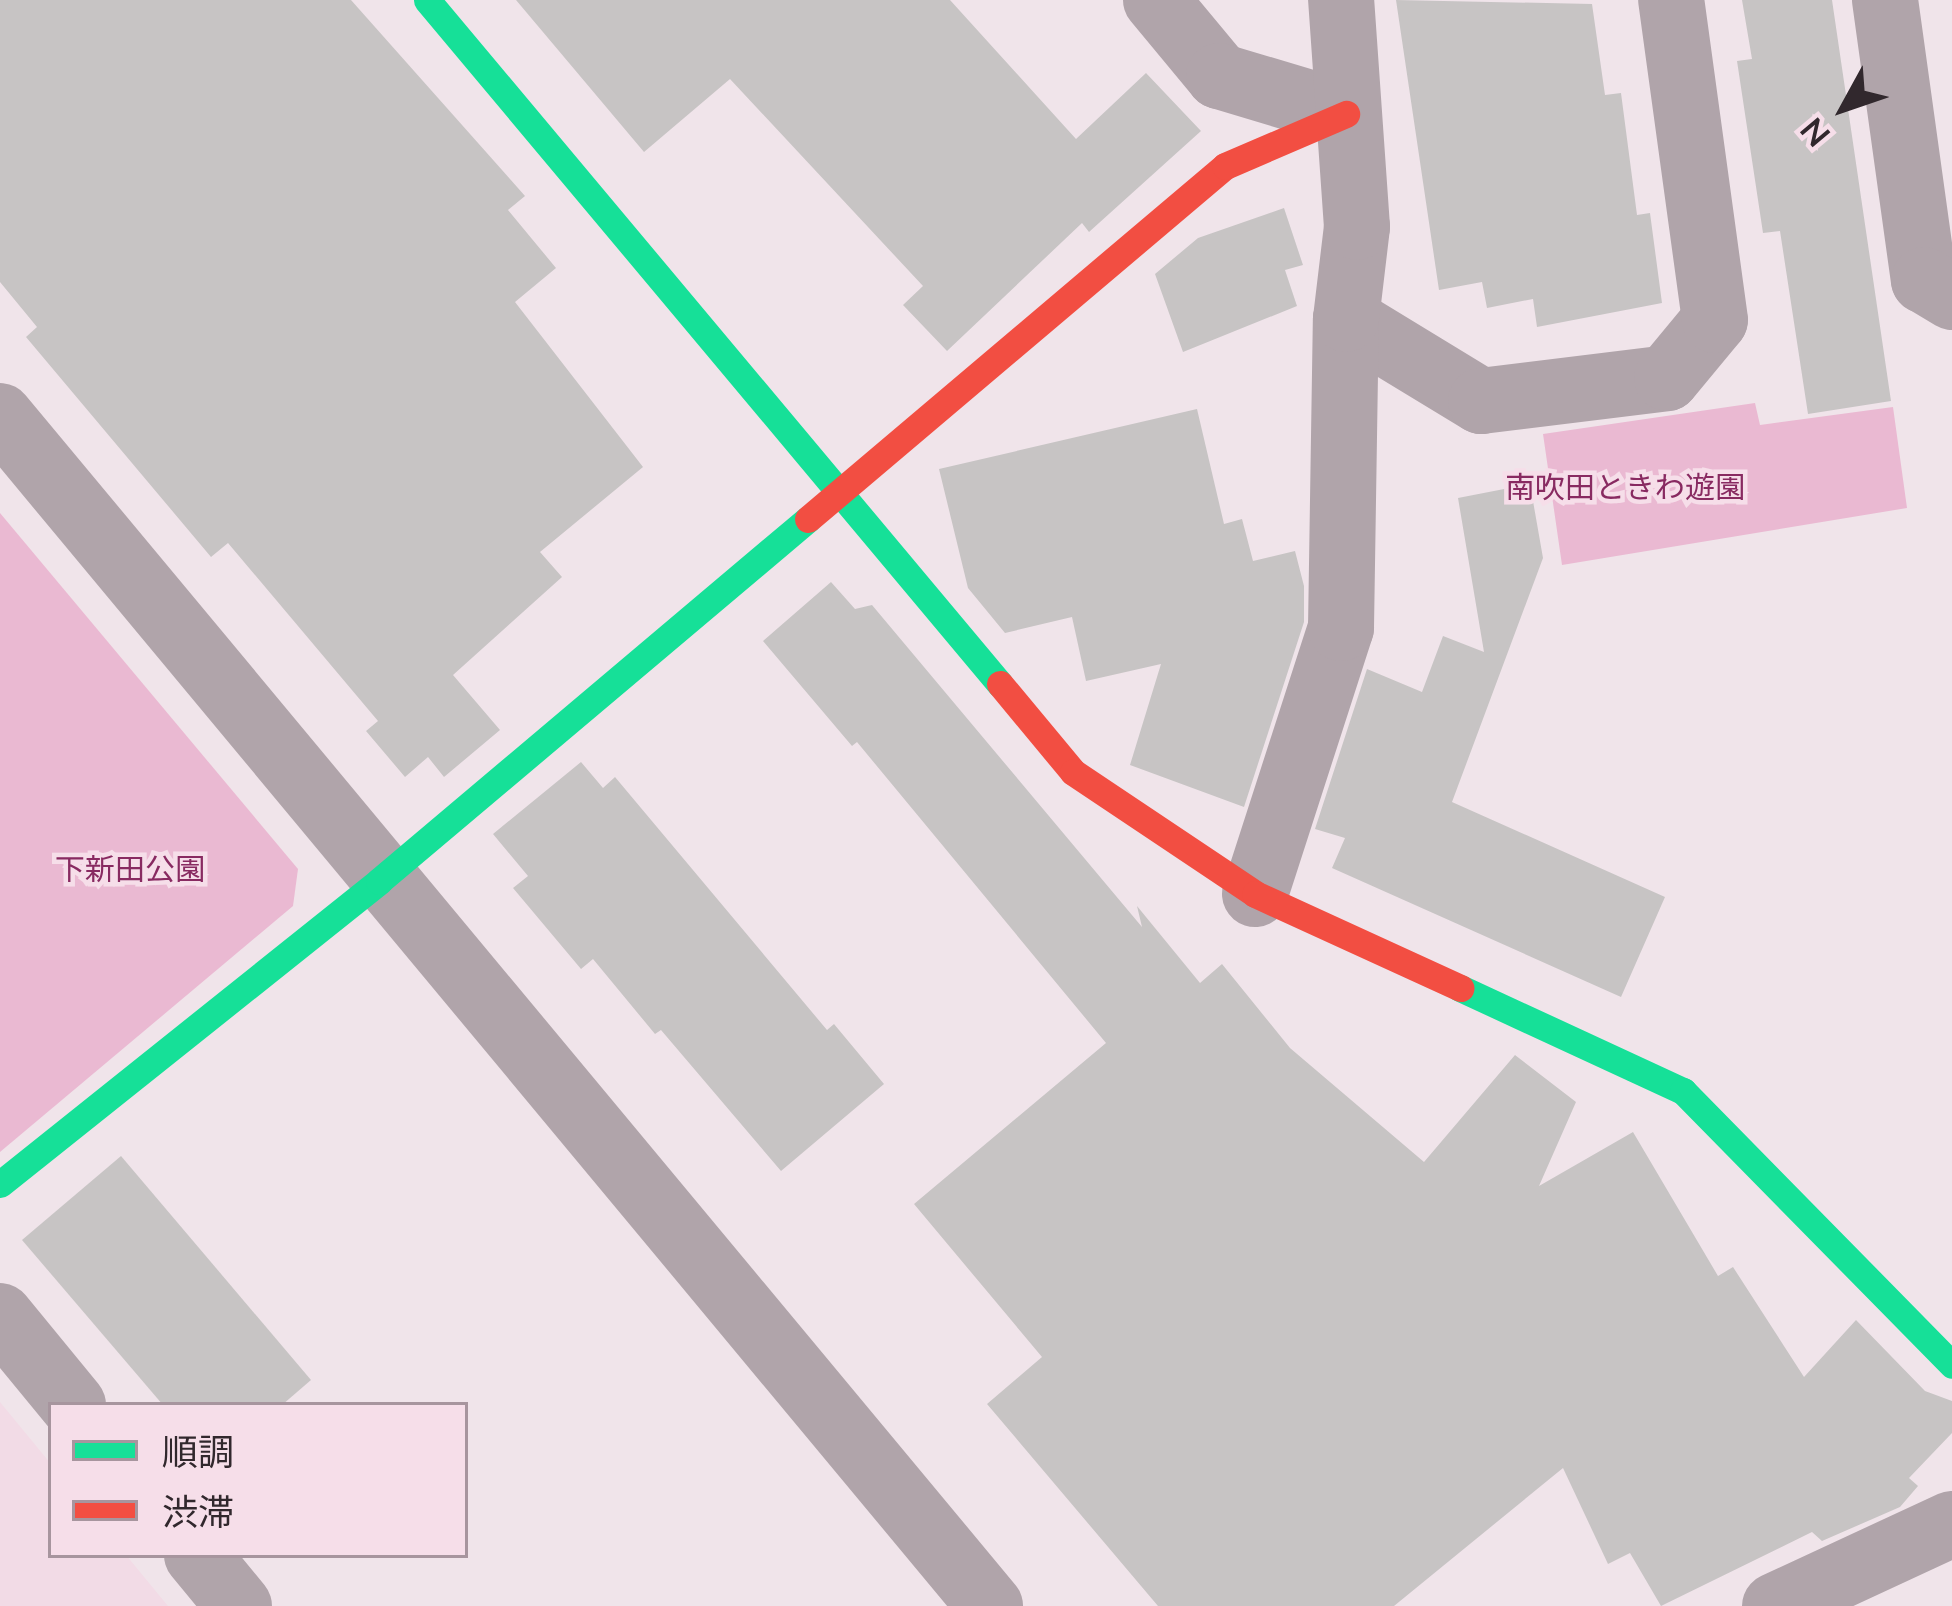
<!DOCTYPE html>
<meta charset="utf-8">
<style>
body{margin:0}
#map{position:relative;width:1952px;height:1606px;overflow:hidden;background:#f0e4ea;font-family:"Nunito Sans","Noto Sans JP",sans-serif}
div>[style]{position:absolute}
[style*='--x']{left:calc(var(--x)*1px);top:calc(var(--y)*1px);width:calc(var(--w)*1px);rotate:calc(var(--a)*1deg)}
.built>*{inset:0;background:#f2dbe6}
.green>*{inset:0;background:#eab9d2}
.building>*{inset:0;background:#c7c4c4}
.street>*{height:66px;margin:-33px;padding:0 33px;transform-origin:33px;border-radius:33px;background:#b0a4aa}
.fast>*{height:27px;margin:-13.5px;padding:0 13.5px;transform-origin:13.5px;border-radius:13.5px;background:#16e098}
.jam>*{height:27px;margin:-13.5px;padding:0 13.5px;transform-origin:13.5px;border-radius:13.5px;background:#f24e42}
span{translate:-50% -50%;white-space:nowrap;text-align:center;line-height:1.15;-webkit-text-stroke:9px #f6dee9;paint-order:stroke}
.park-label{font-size:30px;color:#882a61}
.legend{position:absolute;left:48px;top:1402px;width:420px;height:156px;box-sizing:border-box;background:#f6dee9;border:3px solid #a7959e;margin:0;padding:15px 21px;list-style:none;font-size:36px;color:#31282d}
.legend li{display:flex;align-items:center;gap:24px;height:60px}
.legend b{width:60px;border:3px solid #a7959e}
.north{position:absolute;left:1784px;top:48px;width:120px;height:120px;-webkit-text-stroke:9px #f6dee9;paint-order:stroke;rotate:230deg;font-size:33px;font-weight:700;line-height:48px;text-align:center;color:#31282d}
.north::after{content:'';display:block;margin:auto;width:42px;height:54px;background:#31282d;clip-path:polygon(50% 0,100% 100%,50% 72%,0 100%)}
</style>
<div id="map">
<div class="built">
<i style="clip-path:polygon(0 1402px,51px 1464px,51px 1555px,126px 1555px,168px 1606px,0 1606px)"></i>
</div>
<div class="green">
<i style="clip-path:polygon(1755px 403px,1760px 425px,1893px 407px,1907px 508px,1562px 565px,1543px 434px)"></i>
<i style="clip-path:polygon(0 513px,298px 869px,293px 906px,0 1152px)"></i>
</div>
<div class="building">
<i style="clip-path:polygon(0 0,351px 0,525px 196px,508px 210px,556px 268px,515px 302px,643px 467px,540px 552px,562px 577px,453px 675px,500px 730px,444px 777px,428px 757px,405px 777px,366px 731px,378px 721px,228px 543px,211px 557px,26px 337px,37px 327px,0 282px)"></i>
<i style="clip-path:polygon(516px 0,950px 0,1076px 139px,1146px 73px,1201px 131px,1089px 232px,1082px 223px,947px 351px,903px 305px,923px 286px,730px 79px,644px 152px)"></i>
<i style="clip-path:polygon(1396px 0,1592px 4px,1605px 95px,1621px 93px,1637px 215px,1650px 213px,1662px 303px,1537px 327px,1533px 299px,1487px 308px,1482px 282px,1439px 290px)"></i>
<i style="clip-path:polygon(1742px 0,1832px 0,1891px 401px,1808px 414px,1780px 231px,1763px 233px,1737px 61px,1752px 59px)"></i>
<i style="clip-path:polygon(1284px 208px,1303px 265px,1285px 270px,1297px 306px,1183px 352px,1155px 274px,1198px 238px)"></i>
<i style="clip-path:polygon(1197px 409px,1224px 524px,1242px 519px,1253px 561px,1295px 551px,1304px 586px,1304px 622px,1244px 807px,1130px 765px,1161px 664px,1086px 681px,1072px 617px,1005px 633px,968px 588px,939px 469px)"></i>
<i style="clip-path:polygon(1530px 484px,1543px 558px,1452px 802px,1665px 897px,1621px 997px,1332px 868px,1345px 838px,1315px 829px,1367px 669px,1422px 692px,1443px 636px,1484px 652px,1458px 498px)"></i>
<i style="clip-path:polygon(831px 582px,855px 609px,872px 605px,1142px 927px,1137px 906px,1200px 983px,1222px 964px,1290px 1048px,1424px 1162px,1515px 1055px,1576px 1102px,1539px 1186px,1633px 1132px,1718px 1276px,1733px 1267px,1804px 1377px,1856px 1320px,1925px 1391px,1952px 1401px,1952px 1433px,1909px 1478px,1918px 1486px,1900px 1507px,1822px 1541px,1812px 1532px,1661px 1606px,1630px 1553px,1608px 1564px,1563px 1468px,1394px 1606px,1158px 1606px,987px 1404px,1042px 1357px,914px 1204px,1106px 1043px,857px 742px,852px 746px,763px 641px)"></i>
<i style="clip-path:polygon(581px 762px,603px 788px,615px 777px,827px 1030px,834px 1024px,884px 1084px,781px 1171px,661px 1030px,655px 1034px,593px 959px,581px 969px,513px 888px,528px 876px,493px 834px)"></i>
<i style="clip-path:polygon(121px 1156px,311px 1380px,282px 1405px,163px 1405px,22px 1240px)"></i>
</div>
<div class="street">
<i style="--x:1156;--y:0;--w:99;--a:50.3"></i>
<i style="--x:1219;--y:76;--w:133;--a:16.7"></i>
<i style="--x:1885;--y:0;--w:283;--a:82.1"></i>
<i style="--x:1924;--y:280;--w:33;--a:31"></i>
<i style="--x:1346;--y:319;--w:158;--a:31.3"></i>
<i style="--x:1481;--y:401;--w:187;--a:-7"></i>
<i style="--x:1667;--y:378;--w:75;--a:-50.4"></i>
<i style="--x:1715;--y:320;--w:323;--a:-97.8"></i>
<i style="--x:0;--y:416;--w:1548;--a:50.24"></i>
<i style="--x:1255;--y:894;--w:280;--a:-72.1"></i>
<i style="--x:1341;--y:628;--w:309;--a:-89.1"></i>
<i style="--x:1346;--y:319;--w:93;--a:-83.2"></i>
<i style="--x:1357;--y:227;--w:228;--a:-94"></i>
<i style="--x:0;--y:1316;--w:115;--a:50.6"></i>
<i style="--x:197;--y:1555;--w:66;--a:50.5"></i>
<i style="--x:1775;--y:1606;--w:195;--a:-24.9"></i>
</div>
<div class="fast">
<i style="--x:427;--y:0;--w:892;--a:50.05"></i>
<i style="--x:1460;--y:988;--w:246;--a:24.8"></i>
<i style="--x:1683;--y:1091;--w:384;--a:45.5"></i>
<i style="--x:0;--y:1184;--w:485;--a:-38.6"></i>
<i style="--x:379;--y:881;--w:561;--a:-40.16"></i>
</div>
<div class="jam">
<i style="--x:808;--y:519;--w:546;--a:-40.25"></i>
<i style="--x:1225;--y:166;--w:132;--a:-23.3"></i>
<i style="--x:1000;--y:684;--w:114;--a:50.3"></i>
<i style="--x:1073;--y:772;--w:219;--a:33.8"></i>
<i style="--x:1255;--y:894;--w:226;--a:24.6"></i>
</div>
<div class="park-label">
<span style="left:1625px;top:489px">南吹田ときわ遊園</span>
<span style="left:130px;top:871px">下新田公園</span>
</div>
<ul class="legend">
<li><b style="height:15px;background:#16e098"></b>順調</li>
<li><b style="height:15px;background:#f24e42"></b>渋滞</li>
</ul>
<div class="north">N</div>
</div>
